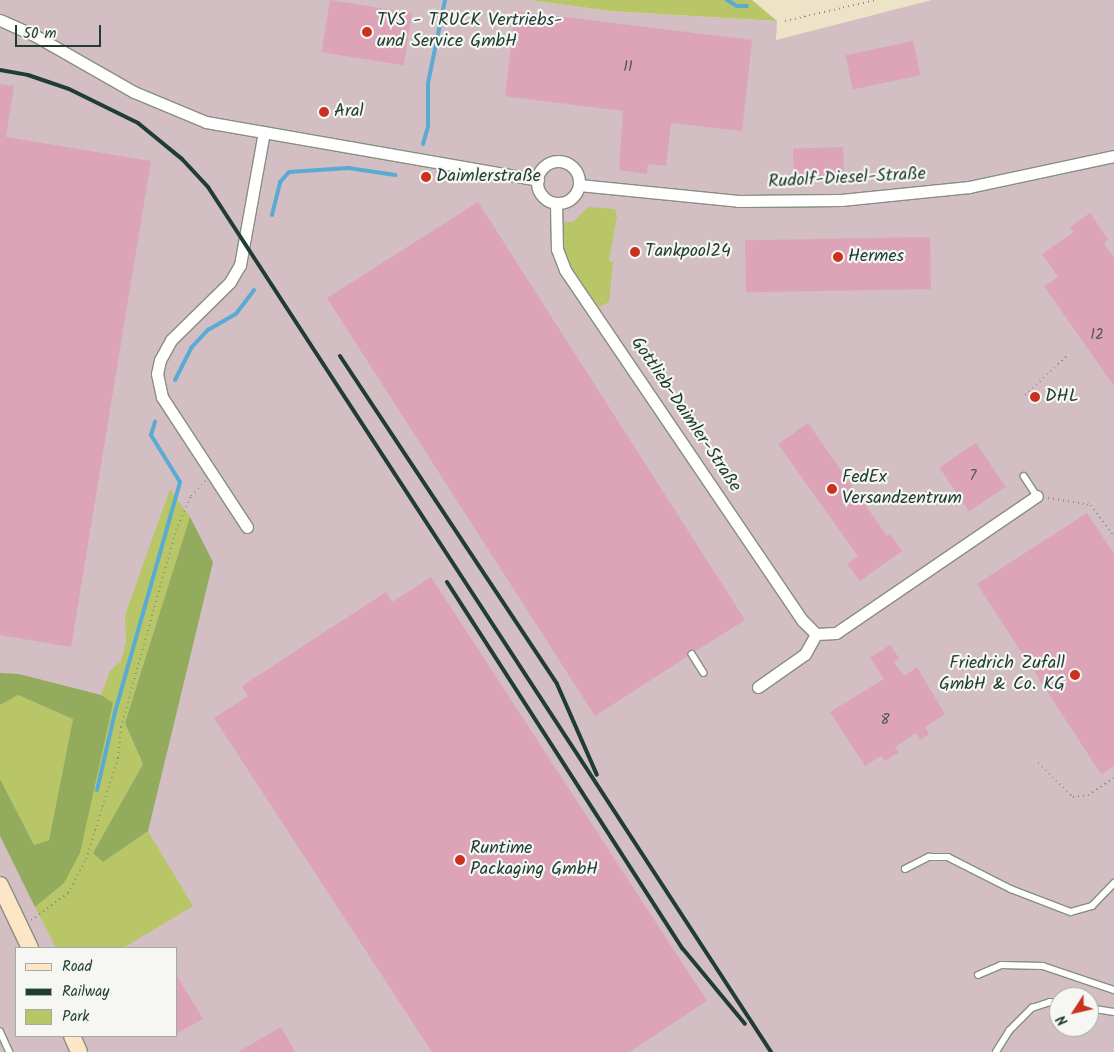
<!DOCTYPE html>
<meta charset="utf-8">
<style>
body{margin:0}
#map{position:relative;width:1114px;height:1052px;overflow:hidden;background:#ede4c7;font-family:Kalam,sans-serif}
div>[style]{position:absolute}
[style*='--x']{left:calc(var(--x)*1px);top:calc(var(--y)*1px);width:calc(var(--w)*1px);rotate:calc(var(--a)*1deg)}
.industrial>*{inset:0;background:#d2bec3}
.green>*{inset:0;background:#b8c668}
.forest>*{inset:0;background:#92ab5c}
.stream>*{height:4px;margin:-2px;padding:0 2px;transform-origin:2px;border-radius:2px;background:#5aabd4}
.building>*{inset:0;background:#dca4b6;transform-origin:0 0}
.path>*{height:2px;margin-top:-1px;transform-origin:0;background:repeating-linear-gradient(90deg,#86907e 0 1px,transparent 0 5px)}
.roads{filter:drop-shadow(1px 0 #86907e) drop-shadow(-1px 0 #86907e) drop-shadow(0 1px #86907e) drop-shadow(0 -1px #86907e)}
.lane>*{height:5.5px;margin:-2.75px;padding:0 2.75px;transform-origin:2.75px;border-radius:2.75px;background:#fff}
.street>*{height:11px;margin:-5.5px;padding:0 5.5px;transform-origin:5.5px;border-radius:5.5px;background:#fff}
.street>.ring{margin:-5.5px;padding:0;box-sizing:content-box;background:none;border:11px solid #fff;border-radius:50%}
.secondary>*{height:16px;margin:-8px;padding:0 8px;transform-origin:8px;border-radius:8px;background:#fde5c5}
.rail>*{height:4px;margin:-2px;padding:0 2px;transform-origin:2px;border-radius:2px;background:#1f3d34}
.dots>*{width:14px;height:14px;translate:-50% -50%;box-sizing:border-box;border:2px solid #f6f6f2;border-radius:50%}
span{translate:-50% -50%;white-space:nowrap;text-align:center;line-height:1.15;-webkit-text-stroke:4.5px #f6f6f2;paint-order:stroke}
.number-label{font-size:15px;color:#4e5754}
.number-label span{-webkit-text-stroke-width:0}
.poi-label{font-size:18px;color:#1f3d34}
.left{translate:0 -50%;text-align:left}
.right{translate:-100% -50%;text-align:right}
.street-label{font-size:18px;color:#1f3d34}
.legend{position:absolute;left:15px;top:947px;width:162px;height:90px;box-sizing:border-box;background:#f6f6f2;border:1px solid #a0aca6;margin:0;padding:6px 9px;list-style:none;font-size:15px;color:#1f3d34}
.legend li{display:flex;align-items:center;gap:10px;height:25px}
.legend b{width:25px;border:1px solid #a0aca6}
.north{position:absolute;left:1049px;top:987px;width:50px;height:50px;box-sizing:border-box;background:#f6f6f2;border:1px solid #a0aca6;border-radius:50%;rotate:235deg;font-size:14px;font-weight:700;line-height:20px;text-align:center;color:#1f3d34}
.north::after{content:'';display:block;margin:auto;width:18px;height:22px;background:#c8321e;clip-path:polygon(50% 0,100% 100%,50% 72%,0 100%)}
.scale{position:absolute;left:15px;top:25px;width:86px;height:22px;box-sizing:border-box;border:2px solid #1f3d34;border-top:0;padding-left:6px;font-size:15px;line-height:18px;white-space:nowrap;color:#1f3d34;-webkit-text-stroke:4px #f6f6f2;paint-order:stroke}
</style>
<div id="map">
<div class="industrial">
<i style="clip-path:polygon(evenodd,0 0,529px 0,610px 11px,777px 21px,776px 40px,932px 0,1114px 0,1114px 1052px,0 1052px,0 0,16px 948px,176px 948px,176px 1036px,16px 1036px,16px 948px,0 0,1059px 997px,1089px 997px,1089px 1027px,1059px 1027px,1059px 997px)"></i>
</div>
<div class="green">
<i style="clip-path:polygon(529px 0,752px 0,777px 21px,610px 11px)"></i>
<i style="clip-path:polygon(588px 207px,615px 209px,617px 216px,609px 261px,613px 262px,609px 302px,599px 307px,569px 266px,564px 251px,564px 222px,573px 222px)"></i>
<i style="clip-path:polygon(170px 489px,190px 517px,125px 723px,143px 764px,93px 853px,103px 862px,148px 831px,193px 906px,123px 948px,56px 948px,35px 907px,64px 883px,113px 704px,101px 695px,110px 671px,121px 661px,126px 641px,125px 615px)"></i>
<i style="clip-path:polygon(18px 695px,73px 719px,49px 840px,34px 845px,0 779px,0 705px)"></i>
</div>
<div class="forest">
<i style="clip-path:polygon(190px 517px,213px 562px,148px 831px,103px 862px,93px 853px,143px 764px,125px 723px)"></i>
<i style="clip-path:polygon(0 673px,19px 674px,101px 695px,113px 703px,80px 853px,64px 883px,35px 907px,0 836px,0 779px,34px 845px,49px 840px,73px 719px,18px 695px,0 705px)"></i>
</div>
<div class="stream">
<i style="--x:727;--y:0;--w:12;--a:31"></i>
<i style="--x:737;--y:6;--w:10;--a:0"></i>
<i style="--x:423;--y:144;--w:19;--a:-74"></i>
<i style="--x:428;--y:126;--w:43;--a:-90"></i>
<i style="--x:428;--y:83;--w:85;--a:-78.4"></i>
<i style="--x:272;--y:215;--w:34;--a:-76"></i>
<i style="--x:280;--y:182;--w:13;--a:-48"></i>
<i style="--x:289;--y:172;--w:59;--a:-3.9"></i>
<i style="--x:348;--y:168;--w:48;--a:8.5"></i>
<i style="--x:175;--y:380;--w:36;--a:-63"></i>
<i style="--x:191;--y:348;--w:25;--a:-47"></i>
<i style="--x:208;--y:330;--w:32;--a:-30"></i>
<i style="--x:236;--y:314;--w:30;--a:-53"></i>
<i style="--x:97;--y:790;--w:80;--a:-77"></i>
<i style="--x:115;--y:712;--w:239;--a:-74.2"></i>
<i style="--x:180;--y:482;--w:55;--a:-121.7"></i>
<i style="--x:151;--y:435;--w:14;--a:-73"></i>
</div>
<div class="building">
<i style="left:330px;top:0;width:83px;height:53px;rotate:9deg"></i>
<i style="clip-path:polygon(515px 11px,752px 40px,742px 131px,671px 123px,666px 166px,648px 164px,647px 174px,619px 170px,623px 111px,505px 96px)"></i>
<i style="left:913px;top:41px;width:35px;height:69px;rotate:78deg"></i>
<i style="clip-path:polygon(0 84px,14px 86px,6px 137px,151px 161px,71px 647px,0 635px)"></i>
<i style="left:843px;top:147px;width:30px;height:50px;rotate:88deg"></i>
<i style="clip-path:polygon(478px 202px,745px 620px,696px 651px,689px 650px,688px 656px,595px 716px,327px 298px)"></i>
<i style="clip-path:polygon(1090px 213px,1108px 239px,1104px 243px,1114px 258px,1114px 386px,1044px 286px,1058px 277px,1042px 254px,1074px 232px,1070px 227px)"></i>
<i style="left:930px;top:237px;width:52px;height:185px;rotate:89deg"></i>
<i style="clip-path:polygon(808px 423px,887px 536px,890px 534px,902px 551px,860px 581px,847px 564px,858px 556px,778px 444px)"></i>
<i style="left:976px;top:443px;width:53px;height:44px;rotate:56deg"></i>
<i style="clip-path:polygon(1087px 513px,1114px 554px,1114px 766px,1101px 774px,977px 584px)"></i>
<i style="clip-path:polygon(431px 577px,707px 1001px,629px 1052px,432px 1052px,214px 718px,248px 696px,242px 686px,386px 592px,392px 602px)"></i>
<i style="clip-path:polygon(890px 645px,899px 658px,894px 662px,904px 676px,917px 667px,945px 714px,925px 727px,929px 734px,920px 740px,916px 733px,895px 747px,899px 752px,885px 761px,881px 756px,865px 766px,830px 712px,884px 679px,870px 658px)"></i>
<i style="clip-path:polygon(176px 974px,203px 1019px,176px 1034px)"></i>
<i style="clip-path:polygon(281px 1027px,295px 1052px,238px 1052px)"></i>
</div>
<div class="path">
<i style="--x:785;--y:21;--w:93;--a:-13"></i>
<i style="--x:1025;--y:395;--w:59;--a:-42.9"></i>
<i style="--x:1048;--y:498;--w:44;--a:9.2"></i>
<i style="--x:1091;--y:505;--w:38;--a:53"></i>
<i style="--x:1038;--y:763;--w:49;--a:44.2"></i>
<i style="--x:1073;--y:797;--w:15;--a:-8"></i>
<i style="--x:1088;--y:795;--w:31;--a:-33"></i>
<i style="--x:31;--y:920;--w:46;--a:-36.1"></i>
<i style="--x:68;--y:893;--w:38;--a:-62"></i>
<i style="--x:86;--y:859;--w:106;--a:-72.4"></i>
<i style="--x:118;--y:758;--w:31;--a:-84"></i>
<i style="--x:121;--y:727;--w:205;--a:-74.4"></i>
<i style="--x:176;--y:530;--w:37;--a:-66"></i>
<i style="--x:191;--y:496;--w:21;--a:-47"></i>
</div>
<div class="roads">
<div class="lane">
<i style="--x:1024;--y:476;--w:24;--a:57"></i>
<i style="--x:692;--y:654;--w:22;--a:58"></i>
<i style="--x:905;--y:869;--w:27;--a:-27"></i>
<i style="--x:929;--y:857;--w:19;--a:0"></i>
<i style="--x:948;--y:857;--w:71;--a:26.9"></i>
<i style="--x:1011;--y:889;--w:64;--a:21"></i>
<i style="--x:1071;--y:912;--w:22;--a:-16"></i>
<i style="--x:1092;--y:906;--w:32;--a:-46"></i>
<i style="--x:978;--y:975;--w:25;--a:-23"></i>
<i style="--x:1001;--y:965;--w:42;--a:1.4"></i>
<i style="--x:1043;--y:966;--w:75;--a:18.7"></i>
<i style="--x:1089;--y:1008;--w:25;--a:9"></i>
<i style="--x:0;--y:1031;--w:23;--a:65"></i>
<i style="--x:996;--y:1052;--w:25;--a:-58"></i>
<i style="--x:1009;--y:1031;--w:33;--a:-45"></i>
<i style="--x:1032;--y:1008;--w:19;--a:-18"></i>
<i style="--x:1050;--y:1002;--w:9;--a:6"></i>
</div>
<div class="street">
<i style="--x:0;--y:20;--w:37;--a:24"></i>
<i style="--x:34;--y:35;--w:115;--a:29.7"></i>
<i style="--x:134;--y:92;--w:78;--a:22.6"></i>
<i style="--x:206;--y:122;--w:337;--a:9.9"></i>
<i class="ring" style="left:537px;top:161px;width:31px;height:31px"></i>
<i style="--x:579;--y:185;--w:160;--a:5.7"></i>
<i style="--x:738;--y:201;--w:103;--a:-0.6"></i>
<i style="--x:841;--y:200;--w:129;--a:-5.8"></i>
<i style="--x:969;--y:187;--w:148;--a:-12.1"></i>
<i style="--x:556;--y:203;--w:46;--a:88.8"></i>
<i style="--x:557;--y:249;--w:22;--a:69"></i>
<i style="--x:565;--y:270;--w:423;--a:55.9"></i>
<i style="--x:802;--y:620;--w:20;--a:45"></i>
<i style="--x:816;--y:634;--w:20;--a:-3"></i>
<i style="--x:836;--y:633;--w:243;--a:-34.3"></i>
<i style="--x:247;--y:527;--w:155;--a:-123.2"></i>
<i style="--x:162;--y:397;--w:24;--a:-102"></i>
<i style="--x:157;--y:374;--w:14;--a:-78"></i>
<i style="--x:160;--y:360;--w:23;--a:-61"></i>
<i style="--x:171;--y:340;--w:83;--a:-44.5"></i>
<i style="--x:230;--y:282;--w:20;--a:-60"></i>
<i style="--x:240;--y:265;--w:135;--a:-79.8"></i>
<i style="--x:758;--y:687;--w:57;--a:-35.1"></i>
<i style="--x:805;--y:654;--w:23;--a:-61"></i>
</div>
<div class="secondary">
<i style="--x:0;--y:885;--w:70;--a:64.5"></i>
<i style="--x:72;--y:1036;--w:17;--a:66"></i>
</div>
</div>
<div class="rail">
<i style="--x:0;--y:70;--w:28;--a:10"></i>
<i style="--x:28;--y:75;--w:43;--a:18.9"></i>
<i style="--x:69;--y:89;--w:77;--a:26.2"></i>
<i style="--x:138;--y:123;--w:57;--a:39.3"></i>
<i style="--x:182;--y:159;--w:38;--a:47"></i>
<i style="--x:208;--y:187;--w:1032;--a:56.94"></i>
<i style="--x:340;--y:356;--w:393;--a:56.5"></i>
<i style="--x:557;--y:684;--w:99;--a:66.3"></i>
<i style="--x:447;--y:582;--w:436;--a:57.3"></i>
<i style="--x:683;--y:949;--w:97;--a:50.4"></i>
</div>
<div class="dots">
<i style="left:367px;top:32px;background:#c8321e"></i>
<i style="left:324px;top:112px;background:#c8321e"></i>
<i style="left:426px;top:177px;background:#c8321e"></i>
<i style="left:635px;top:252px;background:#c8321e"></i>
<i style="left:838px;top:257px;background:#c8321e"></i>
<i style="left:1035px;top:397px;background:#c8321e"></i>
<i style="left:832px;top:489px;background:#c8321e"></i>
<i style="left:1075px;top:675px;background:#c8321e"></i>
<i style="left:460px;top:860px;background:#c8321e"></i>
</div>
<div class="number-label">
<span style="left:628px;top:68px">11</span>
<span style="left:1097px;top:336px">12</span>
<span style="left:973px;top:477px">7</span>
<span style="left:885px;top:721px">8</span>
</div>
<div class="poi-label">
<span class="left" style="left:377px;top:32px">TVS - TRUCK Vertriebs-<br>und Service GmbH</span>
<span class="left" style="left:334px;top:112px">Aral</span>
<span class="left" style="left:436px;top:177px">Daimlerstraße</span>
<span class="left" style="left:645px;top:252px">Tankpool24</span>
<span class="left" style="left:848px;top:257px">Hermes</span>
<span class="left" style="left:1045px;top:397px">DHL</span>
<span class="left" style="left:842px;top:489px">FedEx<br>Versandzentrum</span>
<span class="right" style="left:1065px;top:675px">Friedrich Zufall<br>GmbH &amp; Co. KG</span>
<span class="left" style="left:470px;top:860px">Runtime<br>Packaging GmbH</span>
</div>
<div class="street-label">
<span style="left:847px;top:179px;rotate:-3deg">Rudolf-Diesel-Straße</span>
<span style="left:685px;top:415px;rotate:56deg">Gottlieb-Daimler-Straße</span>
</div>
<ul class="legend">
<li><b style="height:6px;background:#fde5c5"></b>Road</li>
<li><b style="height:6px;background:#1f3d34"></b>Railway</li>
<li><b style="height:14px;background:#b8c668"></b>Park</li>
</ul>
<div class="north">N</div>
<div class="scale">50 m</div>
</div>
